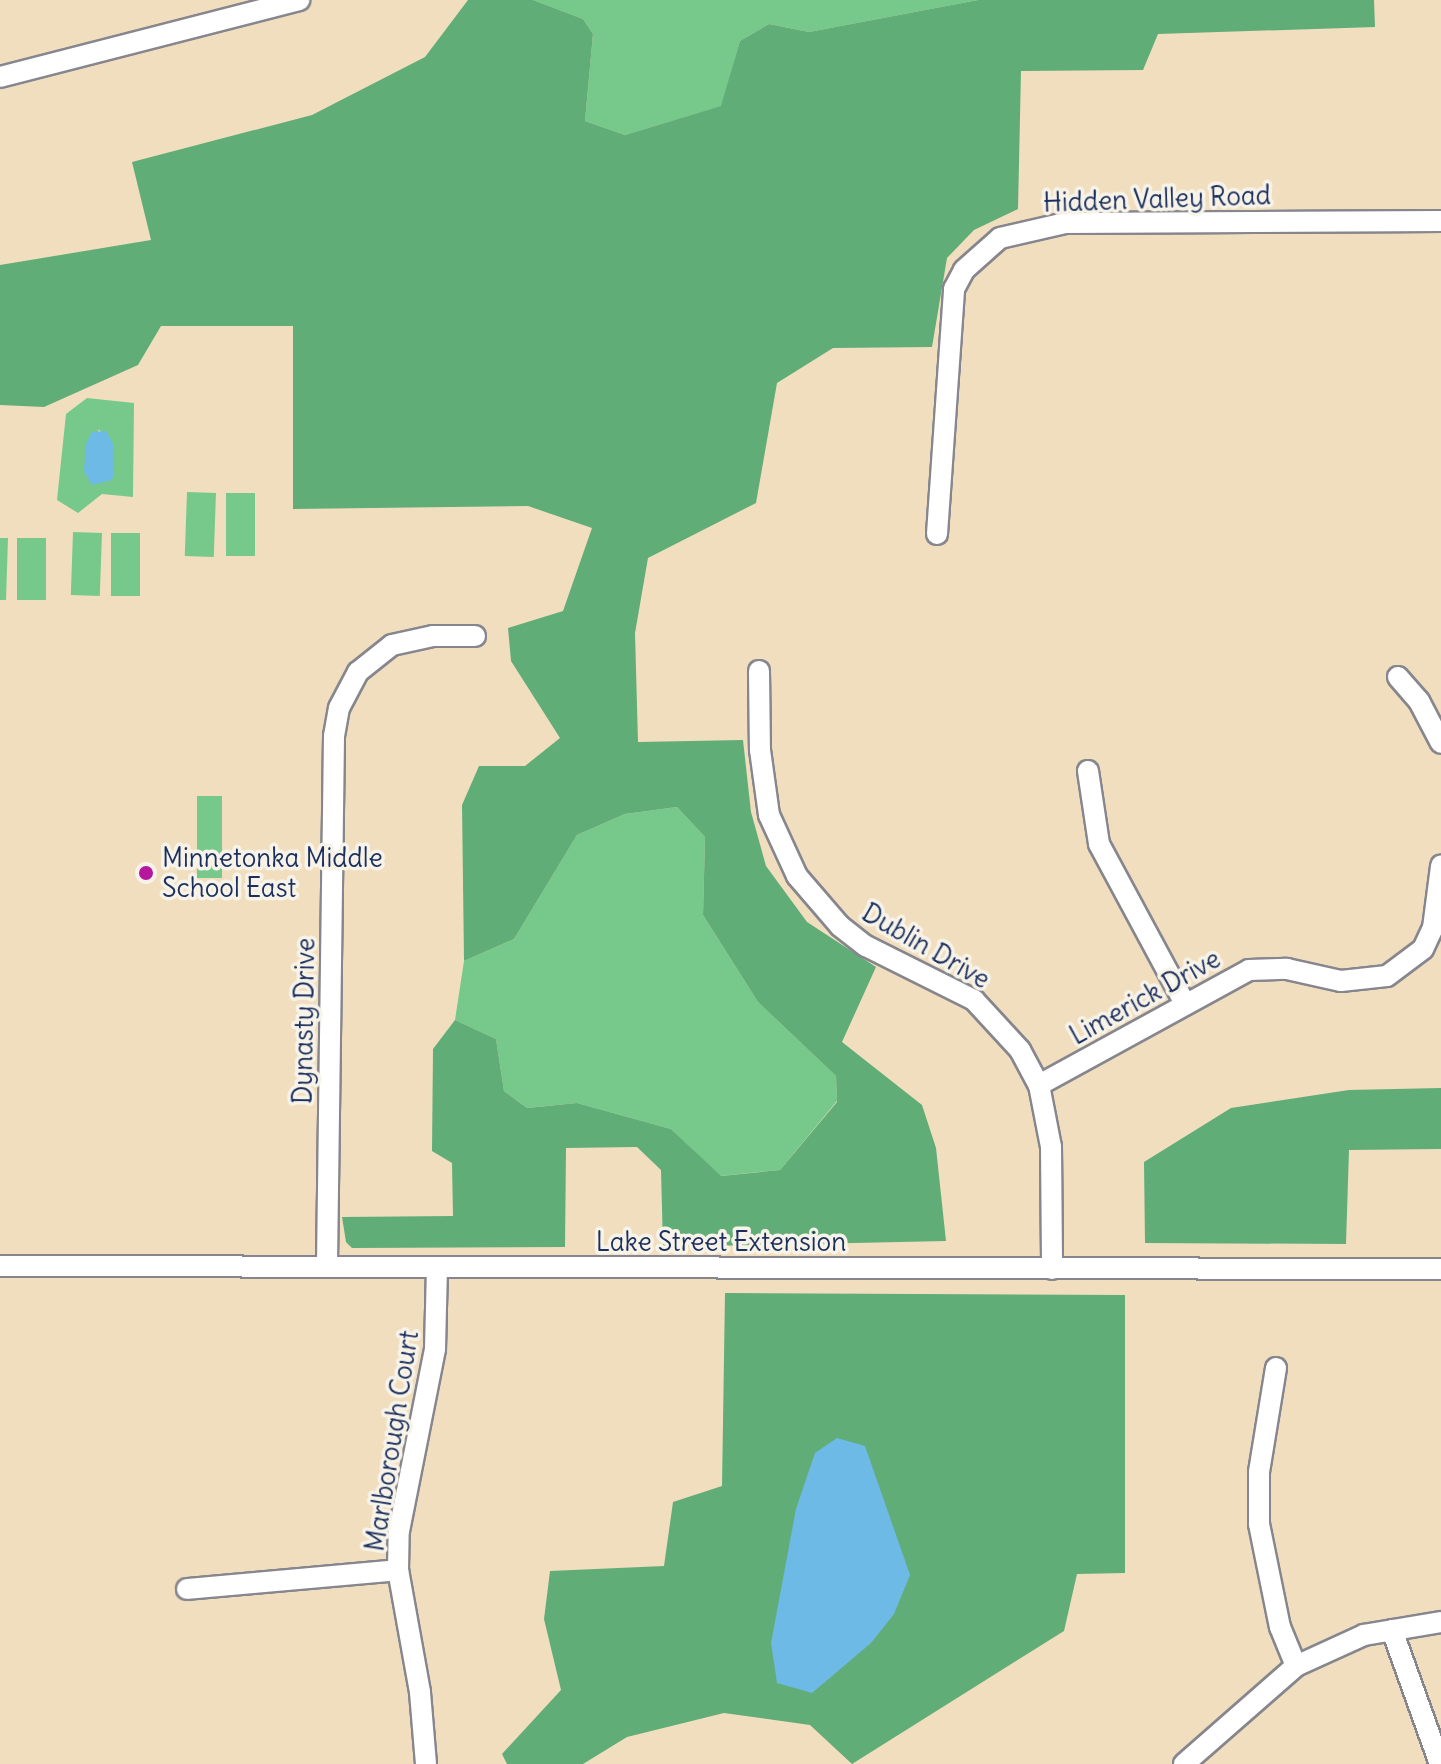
<!DOCTYPE html>
<style>
body{margin:0}
#map{position:relative;width:1441px;height:1764px;overflow:hidden;background:#f1debe;font-family:Delius,sans-serif}
div>[style]{position:absolute}
[style*='--x']{left:calc(var(--x)*1px);top:calc(var(--y)*1px);width:calc(var(--w)*1px);rotate:calc(var(--a)*1deg)}
.green>*{inset:0;background:#76c98b;transform-origin:0 0}
.forest>*{inset:0;background:#60ad77}
.water>*{inset:0;background:#6dbae7}
.roads{filter:drop-shadow(2px 0 #86868e) drop-shadow(-2px 0 #86868e) drop-shadow(0 2px #86868e) drop-shadow(0 -2px #86868e)}
.minor>*{height:20px;margin:-10px;padding:0 10px;transform-origin:10px;border-radius:10px;background:#fff}
.dots>*{width:22px;height:22px;translate:-50% -50%;box-sizing:border-box;border:4px solid #f7f3e8;border-radius:50%}
span{translate:-50% -50%;white-space:nowrap;text-align:center;line-height:1.15;-webkit-text-stroke:7px #f7f3e8;paint-order:stroke}
.street-label{font-size:26px;color:#1b2f5e}
.poi-label{font-size:26px;color:#1b2f5e}
.left{translate:0 -50%;text-align:left}
</style>
<div id="map">
<div class="green">
<i style="clip-path:polygon(533px 0,978px 0,809px 32px,769px 24px,740px 41px,722px 106px,625px 135px,585px 121px,593px 34px,583px 19px)"></i>
<i style="clip-path:polygon(evenodd,87px 398px,134px 403px,133px 497px,102px 494px,78px 513px,57px 500px,66px 414px,87px 398px,98px 429px,114px 445px,112px 480px,98px 429px)"></i>
<i style="left:187px;top:492px;width:29px;height:64px;rotate:2deg"></i>
<i style="left:226px;top:493px;width:29px;height:63px"></i>
<i style="left:73px;top:532px;width:29px;height:63px;rotate:2deg"></i>
<i style="left:111px;top:533px;width:29px;height:63px"></i>
<i style="clip-path:polygon(0 538px,8px 538px,6px 600px,0 600px)"></i>
<i style="left:17px;top:538px;width:29px;height:62px"></i>
<i style="left:197px;top:796px;width:25px;height:82px"></i>
<i style="clip-path:polygon(677px 807px,705px 837px,703px 915px,758px 1002px,836px 1076px,837px 1101px,780px 1170px,720px 1176px,671px 1129px,577px 1103px,527px 1108px,504px 1091px,496px 1039px,455px 1020px,464px 961px,514px 939px,577px 835px,625px 814px)"></i>
</div>
<div class="forest">
<i style="clip-path:polygon(468px 0,533px 0,583px 19px,593px 34px,585px 121px,625px 135px,721px 106px,740px 41px,769px 24px,809px 32px,978px 0,1374px 0,1375px 27px,1158px 34px,1143px 70px,1021px 71px,1018px 209px,974px 230px,947px 258px,932px 347px,833px 348px,777px 383px,756px 503px,648px 558px,635px 633px,638px 742px,743px 740px,751px 812px,766px 866px,807px 922px,876px 967px,842px 1042px,922px 1105px,936px 1148px,946px 1241px,663px 1247px,661px 1170px,637px 1147px,566px 1148px,565px 1247px,352px 1248px,346px 1242px,342px 1217px,453px 1216px,452px 1163px,432px 1151px,433px 1049px,455px 1020px,496px 1039px,504px 1091px,527px 1108px,577px 1103px,671px 1129px,721px 1176px,780px 1170px,837px 1102px,836px 1076px,758px 1002px,703px 915px,705px 837px,677px 807px,625px 814px,577px 835px,514px 939px,464px 961px,462px 805px,479px 766px,525px 766px,560px 738px,511px 661px,508px 628px,563px 611px,592px 528px,528px 506px,293px 509px,293px 326px,161px 326px,138px 365px,44px 407px,0 405px,0 265px,151px 240px,132px 162px,312px 115px,425px 57px)"></i>
<i style="clip-path:polygon(1441px 1088px,1441px 1149px,1349px 1150px,1346px 1244px,1145px 1243px,1144px 1162px,1231px 1108px,1349px 1090px)"></i>
<i style="clip-path:polygon(725px 1293px,1125px 1295px,1125px 1573px,1077px 1574px,1064px 1631px,852px 1764px,810px 1725px,724px 1713px,627px 1737px,583px 1764px,507px 1764px,502px 1754px,561px 1690px,544px 1619px,550px 1571px,664px 1566px,673px 1502px,722px 1486px)"></i>
</div>
<div class="water">
<i style="clip-path:polygon(106px 431px,114px 445px,114px 472px,112px 480px,92px 485px,84px 471px,86px 444px,92px 432px)"></i>
<i style="clip-path:polygon(837px 1438px,865px 1446px,910px 1575px,894px 1614px,871px 1643px,812px 1693px,777px 1683px,771px 1643px,796px 1509px,815px 1453px)"></i>
</div>
<div class="roads">
<div class="minor">
<i style="--x:0;--y:77;--w:309;--a:-14.4"></i>
<i style="--x:937;--y:534;--w:246;--a:-86"></i>
<i style="--x:954;--y:289;--w:21;--a:-62"></i>
<i style="--x:964;--y:270;--w:48;--a:-41.6"></i>
<i style="--x:1000;--y:238;--w:67;--a:-13"></i>
<i style="--x:1065;--y:223;--w:376;--a:-0.3"></i>
<i style="--x:759;--y:671;--w:79;--a:89.3"></i>
<i style="--x:760;--y:750;--w:66;--a:82.1"></i>
<i style="--x:769;--y:815;--w:67;--a:65.3"></i>
<i style="--x:797;--y:876;--w:66;--a:49.3"></i>
<i style="--x:840;--y:926;--w:33;--a:38"></i>
<i style="--x:866;--y:946;--w:121;--a:26.6"></i>
<i style="--x:974;--y:1000;--w:68;--a:47.4"></i>
<i style="--x:1020;--y:1050;--w:40;--a:62"></i>
<i style="--x:1039;--y:1085;--w:63;--a:79"></i>
<i style="--x:1051;--y:1147;--w:122;--a:89.5"></i>
<i style="--x:1398;--y:677;--w:32;--a:49"></i>
<i style="--x:1419;--y:701;--w:47;--a:62.4"></i>
<i style="--x:1088;--y:771;--w:74;--a:81.4"></i>
<i style="--x:1099;--y:844;--w:182;--a:61.7"></i>
<i style="--x:1039;--y:1085;--w:239;--a:-28.7"></i>
<i style="--x:1249;--y:970;--w:38;--a:-2"></i>
<i style="--x:1287;--y:969;--w:55;--a:12.5"></i>
<i style="--x:1341;--y:981;--w:46;--a:-6.2"></i>
<i style="--x:1387;--y:976;--w:45;--a:-36.9"></i>
<i style="--x:1423;--y:949;--w:23;--a:-65"></i>
<i style="--x:1433;--y:928;--w:63;--a:-82.6"></i>
<i style="--x:327;--y:1264;--w:528;--a:-89.24"></i>
<i style="--x:334;--y:736;--w:28;--a:-80"></i>
<i style="--x:339;--y:708;--w:41;--a:-62.2"></i>
<i style="--x:358;--y:672;--w:43;--a:-38.5"></i>
<i style="--x:392;--y:645;--w:42;--a:-12.4"></i>
<i style="--x:433;--y:636;--w:42;--a:0"></i>
<i style="--x:0;--y:1266;--w:1441;--a:0.12"></i>
<i style="--x:1276;--y:1368;--w:105;--a:99.3"></i>
<i style="--x:1259;--y:1472;--w:52;--a:90"></i>
<i style="--x:1259;--y:1524;--w:105;--a:78.5"></i>
<i style="--x:1280;--y:1627;--w:42;--a:67.7"></i>
<i style="--x:187;--y:1589;--w:212;--a:-5.1"></i>
<i style="--x:1392;--y:1630;--w:142;--a:70.3"></i>
<i style="--x:426;--y:1764;--w:72;--a:-94.8"></i>
<i style="--x:420;--y:1692;--w:124;--a:-100.2"></i>
<i style="--x:398;--y:1570;--w:39;--a:-89"></i>
<i style="--x:399;--y:1531;--w:186;--a:-78.8"></i>
<i style="--x:435;--y:1349;--w:81;--a:-88.6"></i>
<i style="--x:1184;--y:1764;--w:149;--a:-41.2"></i>
<i style="--x:1296;--y:1666;--w:75;--a:-24.5"></i>
<i style="--x:1364;--y:1635;--w:78;--a:-9.6"></i>
</div>
</div>
<div class="dots">
<i style="left:146px;top:873px;background:#b5179e"></i>
</div>
<div class="street-label">
<span style="left:1157px;top:199px;rotate:-2deg">Hidden Valley Road</span>
<span style="left:926px;top:946px;rotate:30deg">Dublin Drive</span>
<span style="left:1145px;top:997px;rotate:-29deg">Limerick Drive</span>
<span style="left:304px;top:1021px;rotate:-89deg">Dynasty Drive</span>
<span style="left:721px;top:1242px">Lake Street Extension</span>
<span style="left:392px;top:1441px;rotate:-81deg">Marlborough Court</span>
</div>
<div class="poi-label">
<span class="left" style="left:162px;top:873px">Minnetonka Middle<br>School East</span>
</div>
</div>
